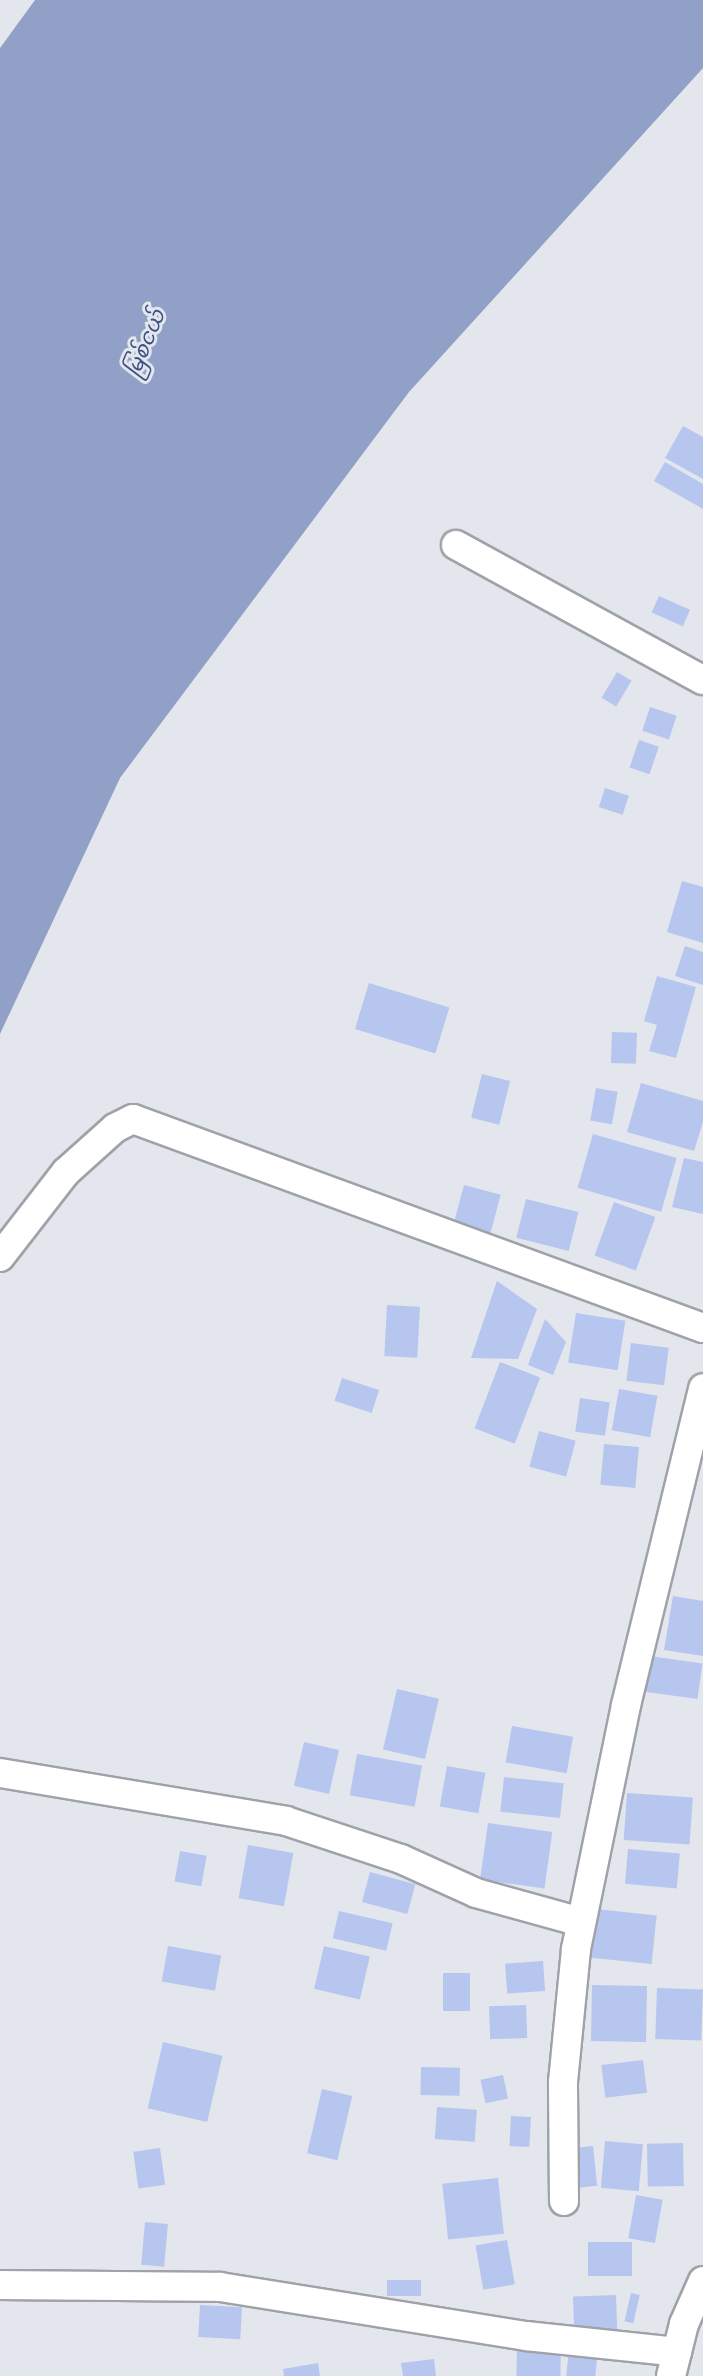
<!DOCTYPE html>
<meta charset="utf-8">
<style>
body{margin:0}
#map{position:relative;width:703px;height:2376px;overflow:hidden;background:#e3e6ec;font-family:Overpass,"Noto Sans Myanmar",sans-serif}
div>[style]{position:absolute}
[style*='--x']{left:calc(var(--x)*1px);top:calc(var(--y)*1px);width:calc(var(--w)*1px);rotate:calc(var(--a)*1deg)}
.water>*{inset:0;background:#91a0c7}
.building>*{inset:0;background:#b6c6ef;transform-origin:0 0}
.roads{filter:drop-shadow(2px 0 #9fa2a8) drop-shadow(-2px 0 #9fa2a8) drop-shadow(0 2px #9fa2a8) drop-shadow(0 -2px #9fa2a8)}
.street>*{height:28px;margin:-14px;padding:0 14px;transform-origin:14px;border-radius:14px;background:#fff}
span{translate:-50% -50%;white-space:nowrap;text-align:center;line-height:1.15;-webkit-text-stroke:6px #e3e6ec;paint-order:stroke}
.water-label{font-size:21px;color:#3e5185;font-style:italic}
</style>
<div id="map">
<div class="water">
<i style="clip-path:polygon(35px 0,703px 0,703px 68px,409px 392px,120px 778px,0 1034px,0 48px)"></i>
</div>
<div class="building">
<i style="clip-path:polygon(683px 426px,703px 437px,703px 479px,665px 458px)"></i>
<i style="clip-path:polygon(665px 462px,703px 484px,703px 509px,654px 481px)"></i>
<i style="left:659px;top:596px;width:34px;height:18px;rotate:24deg"></i>
<i style="left:617px;top:672px;width:17px;height:30px;rotate:31deg"></i>
<i style="left:650px;top:707px;width:28px;height:25px;rotate:18deg"></i>
<i style="left:639px;top:740px;width:21px;height:29px;rotate:19deg"></i>
<i style="left:605px;top:788px;width:25px;height:20px;rotate:18deg"></i>
<i style="clip-path:polygon(682px 881px,703px 887px,703px 943px,667px 932px)"></i>
<i style="clip-path:polygon(685px 946px,703px 952px,703px 985px,675px 976px)"></i>
<i style="clip-path:polygon(657px 976px,696px 987px,676px 1058px,649px 1051px,657px 1025px,644px 1021px)"></i>
<i style="left:369px;top:983px;width:84px;height:48px;rotate:17deg"></i>
<i style="left:612px;top:1032px;width:25px;height:31px;rotate:2deg"></i>
<i style="left:482px;top:1074px;width:29px;height:45px;rotate:14deg"></i>
<i style="clip-path:polygon(641px 1083px,703px 1101px,703px 1122px,694px 1151px,627px 1132px)"></i>
<i style="left:596px;top:1088px;width:22px;height:33px;rotate:10deg"></i>
<i style="left:593px;top:1134px;width:87px;height:56px;rotate:16deg"></i>
<i style="clip-path:polygon(684px 1158px,703px 1162px,703px 1214px,672px 1207px)"></i>
<i style="left:464px;top:1185px;width:38px;height:41px;rotate:15deg"></i>
<i style="left:526px;top:1199px;width:54px;height:40px;rotate:14deg"></i>
<i style="left:614px;top:1202px;width:44px;height:57px;rotate:20deg"></i>
<i style="clip-path:polygon(497px 1281px,537px 1309px,518px 1359px,471px 1358px)"></i>
<i style="left:387px;top:1305px;width:33px;height:51px;rotate:3deg"></i>
<i style="left:576px;top:1313px;width:50px;height:50px;rotate:9deg"></i>
<i style="clip-path:polygon(545px 1319px,566px 1342px,553px 1375px,528px 1365px)"></i>
<i style="left:631px;top:1343px;width:38px;height:38px;rotate:7deg"></i>
<i style="left:500px;top:1362px;width:43px;height:71px;rotate:21deg"></i>
<i style="left:342px;top:1378px;width:39px;height:24px;rotate:18deg"></i>
<i style="left:619px;top:1389px;width:39px;height:42px;rotate:10deg"></i>
<i style="left:580px;top:1398px;width:30px;height:34px;rotate:8deg"></i>
<i style="left:539px;top:1431px;width:38px;height:37px;rotate:15deg"></i>
<i style="left:604px;top:1444px;width:35px;height:41px;rotate:5deg"></i>
<i style="clip-path:polygon(673px 1596px,703px 1601px,703px 1656px,664px 1650px)"></i>
<i style="left:650px;top:1656px;width:53px;height:36px;rotate:8deg"></i>
<i style="left:397px;top:1689px;width:43px;height:62px;rotate:13deg"></i>
<i style="left:512px;top:1726px;width:62px;height:37px;rotate:10deg"></i>
<i style="left:304px;top:1742px;width:36px;height:45px;rotate:13deg"></i>
<i style="left:357px;top:1754px;width:66px;height:42px;rotate:10deg"></i>
<i style="left:447px;top:1766px;width:39px;height:41px;rotate:10deg"></i>
<i style="left:504px;top:1777px;width:60px;height:35px;rotate:6deg"></i>
<i style="left:627px;top:1793px;width:66px;height:47px;rotate:4deg"></i>
<i style="left:488px;top:1823px;width:65px;height:57px;rotate:8deg"></i>
<i style="left:248px;top:1845px;width:46px;height:54px;rotate:10deg"></i>
<i style="left:628px;top:1849px;width:52px;height:35px;rotate:5deg"></i>
<i style="left:180px;top:1851px;width:27px;height:31px;rotate:10deg"></i>
<i style="left:370px;top:1872px;width:47px;height:31px;rotate:15deg"></i>
<i style="left:596px;top:1909px;width:61px;height:49px;rotate:6deg"></i>
<i style="left:339px;top:1911px;width:55px;height:28px;rotate:13deg"></i>
<i style="left:168px;top:1946px;width:54px;height:36px;rotate:10deg"></i>
<i style="left:324px;top:1946px;width:47px;height:44px;rotate:13deg"></i>
<i style="left:543px;top:1961px;width:30px;height:38px;rotate:86deg"></i>
<i style="left:443px;top:1973px;width:27px;height:38px"></i>
<i style="left:592px;top:1985px;width:55px;height:56px;rotate:1deg"></i>
<i style="left:657px;top:1988px;width:46px;height:51px;rotate:2deg"></i>
<i style="left:526px;top:2005px;width:33px;height:37px;rotate:88deg"></i>
<i style="left:163px;top:2042px;width:61px;height:68px;rotate:13deg"></i>
<i style="left:643px;top:2060px;width:33px;height:42px;rotate:83deg"></i>
<i style="left:421px;top:2067px;width:39px;height:28px;rotate:1deg"></i>
<i style="left:503px;top:2075px;width:24px;height:23px;rotate:78deg"></i>
<i style="left:322px;top:2089px;width:31px;height:66px;rotate:13deg"></i>
<i style="left:437px;top:2107px;width:40px;height:32px;rotate:4deg"></i>
<i style="left:511px;top:2116px;width:20px;height:30px;rotate:3deg"></i>
<i style="left:605px;top:2141px;width:38px;height:47px;rotate:5deg"></i>
<i style="left:683px;top:2143px;width:43px;height:36px;rotate:89deg"></i>
<i style="left:593px;top:2146px;width:40px;height:26px;rotate:84deg"></i>
<i style="left:160px;top:2148px;width:37px;height:27px;rotate:82deg"></i>
<i style="left:498px;top:2178px;width:56px;height:56px;rotate:84deg"></i>
<i style="left:636px;top:2195px;width:27px;height:44px;rotate:10deg"></i>
<i style="left:145px;top:2222px;width:23px;height:43px;rotate:5deg"></i>
<i style="left:507px;top:2240px;width:45px;height:32px;rotate:80deg"></i>
<i style="left:588px;top:2242px;width:44px;height:34px"></i>
<i style="left:421px;top:2280px;width:16px;height:34px;rotate:90deg"></i>
<i style="left:631px;top:2293px;width:9px;height:29px;rotate:13deg"></i>
<i style="left:616px;top:2295px;width:34px;height:43px;rotate:88deg"></i>
<i style="left:200px;top:2305px;width:42px;height:32px;rotate:3deg"></i>
<i style="left:517px;top:2343px;width:44px;height:33px;rotate:1deg"></i>
<i style="left:569px;top:2349px;width:29px;height:27px;rotate:6deg"></i>
<i style="clip-path:polygon(434px 2359px,436px 2376px,403px 2376px,401px 2363px)"></i>
<i style="clip-path:polygon(318px 2363px,320px 2376px,284px 2376px,283px 2369px)"></i>
</div>
<div class="roads">
<div class="street">
<i style="--x:456;--y:545;--w:281;--a:28.7"></i>
<i style="--x:0;--y:1257;--w:108;--a:-52.2"></i>
<i style="--x:66;--y:1172;--w:66;--a:-41.9"></i>
<i style="--x:115;--y:1128;--w:20;--a:-27"></i>
<i style="--x:133;--y:1119;--w:607;--a:20.14"></i>
<i style="--x:0;--y:1773;--w:290;--a:9.5"></i>
<i style="--x:286;--y:1821;--w:121;--a:18.3"></i>
<i style="--x:401;--y:1859;--w:82;--a:24.4"></i>
<i style="--x:476;--y:1893;--w:109;--a:15.4"></i>
<i style="--x:564;--y:2201;--w:119;--a:-90.5"></i>
<i style="--x:563;--y:2082;--w:134;--a:-84.4"></i>
<i style="--x:576;--y:1949;--w:249;--a:-78.4"></i>
<i style="--x:626;--y:1705;--w:326;--a:-76.3"></i>
<i style="--x:0;--y:2285;--w:220;--a:0.5"></i>
<i style="--x:220;--y:2287;--w:310;--a:9.1"></i>
<i style="--x:526;--y:2336;--w:152;--a:6"></i>
<i style="--x:671;--y:2376;--w:54;--a:-76"></i>
<i style="--x:684;--y:2324;--w:47;--a:-66.2"></i>
</div>
</div>
<div class="water-label">
<span style="left:147px;top:344px;rotate:-67deg">မြစ်ငယ်</span>
</div>
</div>
